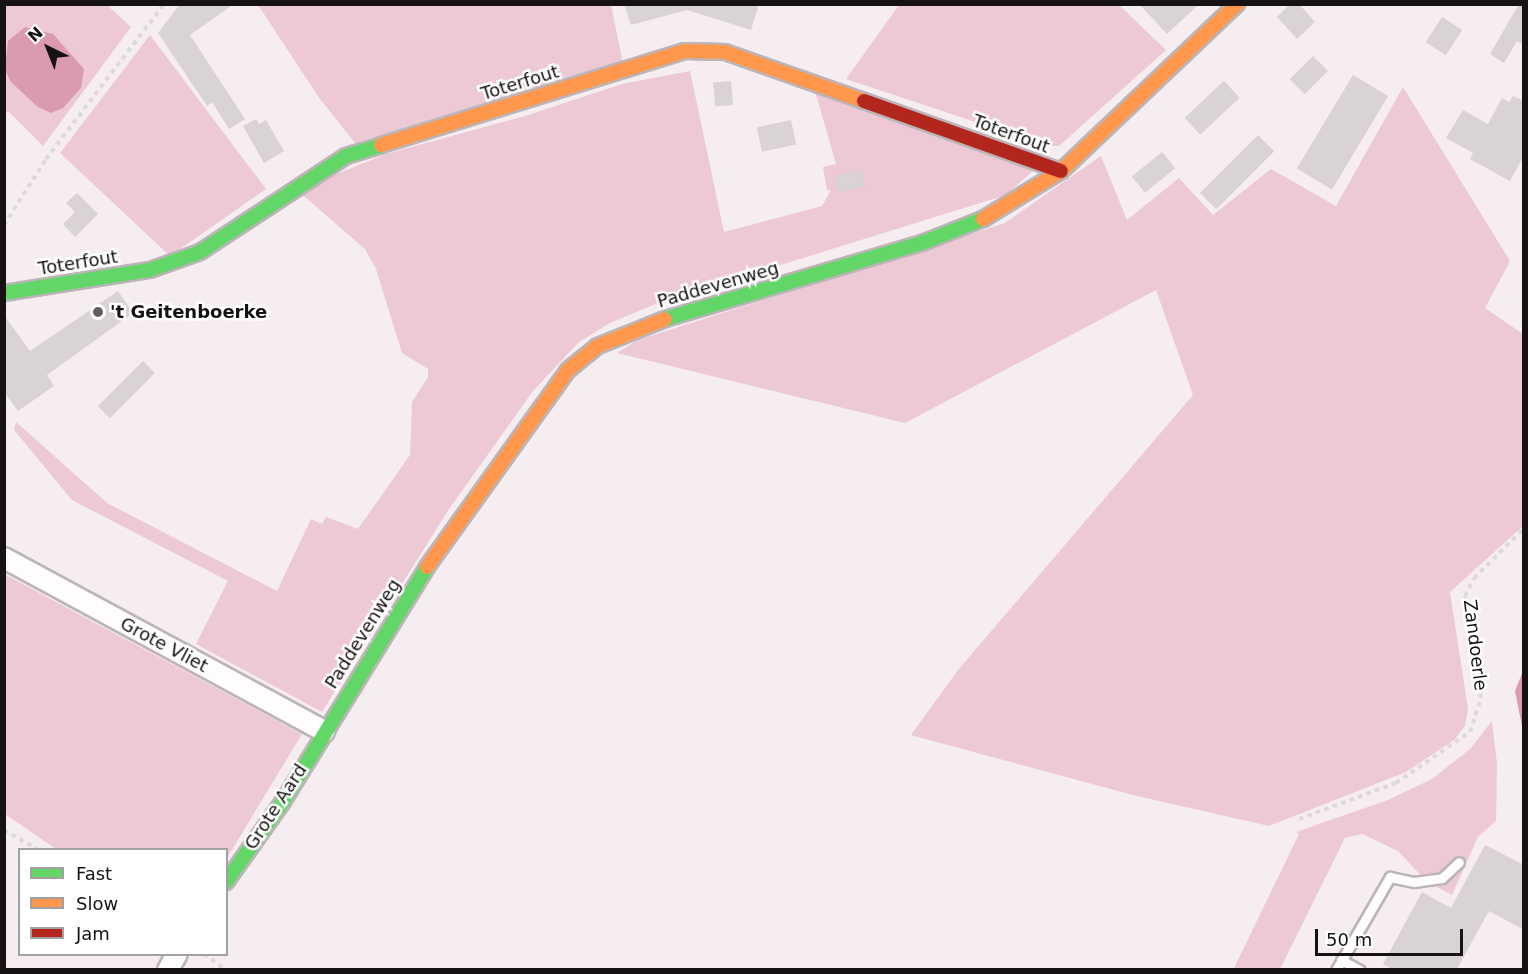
<!DOCTYPE html>
<style>
body{margin:0}
#map{position:relative;width:1528px;height:974px;overflow:hidden;background:#f6edf0;font-family:"DejaVu Sans",sans-serif}
div>[style]{position:absolute}
[style*='--x']{left:calc(var(--x)*1px);top:calc(var(--y)*1px);width:calc(var(--w)*1px);rotate:calc(var(--a)*1deg)}
.green>*{inset:0;background:#edc8d5}
.water>*{inset:0;background:#d99ab2}
.building>*{inset:0;background:#d9d3d5;transform-origin:0 0}
.path>*{height:4px;margin-top:-2px;transform-origin:0;background:repeating-linear-gradient(90deg,#dbd9d9 0 4.5px,transparent 0 9px)}
.roads{filter:drop-shadow(2px 0 #bcb5b7) drop-shadow(-2px 0 #bcb5b7) drop-shadow(0 2px #bcb5b7) drop-shadow(0 -2px #bcb5b7)}
.lane>*{height:9px;margin:-4.5px;padding:0 4.5px;transform-origin:4.5px;border-radius:4.5px;background:#fefcfd}
.street>*{height:20px;margin:-10px;padding:0 10px;transform-origin:10px;border-radius:10px;background:#fefcfd}
.fast>*{height:14px;margin:-7px;padding:0 7px;transform-origin:7px;border-radius:7px;background:#63d668}
.slow>*{height:14px;margin:-7px;padding:0 7px;transform-origin:7px;border-radius:7px;background:#ff974d}
.jam>*{height:14px;margin:-7px;padding:0 7px;transform-origin:7px;border-radius:7px;background:#b3261e}
.dots>*{width:16px;height:16px;translate:-50% -50%;box-sizing:border-box;border:3px solid #fff;border-radius:50%}
span{translate:-50% -50%;white-space:nowrap;text-align:center;line-height:1.15;-webkit-text-stroke:5px #fff;paint-order:stroke}
.street-label{font-size:18px;color:#161113}
.poi-label{font-size:18px;color:#161113;font-weight:700}
.left{translate:0 -50%;text-align:left}
.frame{position:absolute;inset:0;border:6px solid #161113;pointer-events:none}
.legend{position:absolute;left:18px;top:848px;width:210px;height:108px;box-sizing:border-box;background:#fff;border:2px solid #a2a0a1;margin:0;padding:8px 10px;list-style:none;font-size:18px;color:#161113}
.legend li{display:flex;align-items:center;gap:12px;height:30px}
.legend b{width:30px;border:2px solid #a2a0a1}
.north{position:absolute;left:18px;top:18px;width:60px;height:60px;-webkit-text-stroke:4px #fff;paint-order:stroke;rotate:317deg;font-size:16px;font-weight:700;line-height:24px;text-align:center;color:#161113}
.north::after{content:'';display:block;margin:auto;width:21px;height:27px;background:#161113;clip-path:polygon(50% 0,100% 100%,50% 72%,0 100%)}
.scale{position:absolute;left:1315px;top:929px;width:148px;height:27px;box-sizing:border-box;border:3px solid #161113;border-top:0;padding-left:8px;font-size:18px;line-height:21px;white-space:nowrap;color:#161113;-webkit-text-stroke:4px #fff;paint-order:stroke}
</style>
<div id="map">
<div class="green">
<i style="clip-path:polygon(5px 5px,107px 5px,131px 27px,43px 146px,8px 111px,5px 114px)"></i>
<i style="clip-path:polygon(258px 5px,611px 5px,623px 63px,355px 143px,320px 99px)"></i>
<i style="clip-path:polygon(899px 5px,1119px 5px,1166px 50px,1059px 146px,1047px 146px,846px 79px)"></i>
<i style="clip-path:polygon(150px 35px,266px 189px,170px 256px,60px 153px)"></i>
<i style="clip-path:polygon(690px 71px,724px 232px,822px 206px,831px 190px,827px 190px,823px 167px,836px 164px,815px 91px,1035px 169px,1006px 195px,658px 303px,610px 323px,579px 342px,533px 391px,447px 512px,322px 712px,196px 644px,228px 581px,72px 500px,14px 430px,16px 422px,107px 503px,277px 591px,311px 519px,322px 524px,326px 517px,358px 529px,410px 455px,412px 402px,428px 377px,428px 369px,402px 353px,376px 269px,365px 249px,297px 190px,386px 154px,525px 116px,622px 84px)"></i>
<i style="clip-path:polygon(1403px 87px,1510px 261px,1485px 308px,1523px 334px,1523px 526px,1450px 592px,1468px 709px,1465px 726px,1454px 740px,1406px 772px,1269px 826px,1133px 795px,911px 735px,958px 670px,1193px 395px,1156px 290px,905px 423px,617px 353px,638px 340px,1005px 223px,1101px 156px,1127px 220px,1179px 178px,1213px 215px,1271px 169px,1336px 206px)"></i>
<i style="clip-path:polygon(4px 574px,302px 734px,227px 858px,226px 850px,56px 849px,5px 814px)"></i>
<i style="clip-path:polygon(1492px 721px,1497px 764px,1496px 821px,1478px 837px,1452px 895px,1427px 882px,1398px 851px,1362px 834px,1345px 838px,1280px 969px,1233px 970px,1299px 834px,1296px 832px,1388px 800px,1432px 779px,1470px 749px)"></i>
</div>
<div class="water">
<i style="clip-path:polygon(25px 27px,53px 34px,84px 69px,81px 88px,63px 108px,51px 113px,38px 107px,11px 82px,5px 70px,8px 41px)"></i>
<i style="clip-path:polygon(1523px 671px,1523px 670px,1523px 731px,1515px 691px)"></i>
</div>
<div class="building">
<i style="clip-path:polygon(180px 4px,234px 4px,190px 35px,245px 119px,229px 129px,212px 102px,207px 106px,158px 33px)"></i>
<i style="clip-path:polygon(624px 4px,759px 4px,751px 30px,687px 10px,631px 25px)"></i>
<i style="clip-path:polygon(1139px 4px,1199px 4px,1167px 34px)"></i>
<i style="clip-path:polygon(1290px 4px,1299px 4px,1315px 22px,1297px 39px,1277px 17px)"></i>
<i style="clip-path:polygon(1519px 4px,1524px 4px,1524px 45px,1517px 41px,1504px 63px,1490px 54px)"></i>
<i style="left:1442px;top:17px;width:24px;height:30px;rotate:33deg"></i>
<i style="left:1313px;top:56px;width:21px;height:33px;rotate:45deg"></i>
<i style="left:1353px;top:75px;width:41px;height:109px;rotate:31deg"></i>
<i style="left:731px;top:81px;width:24px;height:18px;rotate:85deg"></i>
<i style="left:1224px;top:81px;width:23px;height:54px;rotate:47deg"></i>
<i style="clip-path:polygon(1513px 96px,1524px 101px,1524px 155px,1510px 181px,1470px 159px,1473px 153px,1446px 138px,1463px 110px,1488px 124px,1502px 98px,1509px 102px)"></i>
<i style="clip-path:polygon(256px 119px,259px 124px,266px 120px,284px 151px,264px 163px,243px 126px)"></i>
<i style="left:791px;top:120px;width:25px;height:35px;rotate:78deg"></i>
<i style="left:1258px;top:135px;width:23px;height:82px;rotate:45deg"></i>
<i style="left:1162px;top:152px;width:21px;height:39px;rotate:51deg"></i>
<i style="left:862px;top:171px;width:16px;height:28px;rotate:79deg"></i>
<i style="clip-path:polygon(77px 193px,98px 214px,75px 237px,63px 224px,75px 212px,66px 203px)"></i>
<i style="clip-path:polygon(118px 291px,133px 313px,47px 375px,54px 386px,18px 411px,4px 392px,4px 315px,30px 351px)"></i>
<i style="left:143px;top:361px;width:17px;height:64px;rotate:45deg"></i>
<i style="clip-path:polygon(1485px 845px,1524px 865px,1524px 930px,1489px 911px,1457px 969px,1392px 969px,1383px 964px,1422px 892px,1451px 908px)"></i>
</div>
<div class="path">
<i style="--x:4;--y:225;--w:78;--a:-57.5"></i>
<i style="--x:46;--y:159;--w:195;--a:-52.7"></i>
<i style="--x:1299;--y:819;--w:103;--a:-20.4"></i>
<i style="--x:1396;--y:783;--w:90;--a:-34.6"></i>
<i style="--x:1470;--y:732;--w:36;--a:-72"></i>
<i style="--x:1481;--y:698;--w:103;--a:-98.9"></i>
<i style="--x:1465;--y:596;--w:20;--a:-63"></i>
<i style="--x:1474;--y:578;--w:71;--a:-45"></i>
<i style="--x:4;--y:830;--w:39;--a:30"></i>
<i style="--x:204;--y:954;--w:27;--a:36"></i>
</div>
<div class="roads">
<div class="lane">
<i style="--x:1341;--y:960;--w:21;--a:28"></i>
<i style="--x:1336;--y:970;--w:108;--a:-59.9"></i>
<i style="--x:1390;--y:877;--w:25;--a:12"></i>
<i style="--x:1414;--y:882;--w:28;--a:-8"></i>
<i style="--x:1442;--y:878;--w:23;--a:-43"></i>
</div>
<div class="street">
<i style="--x:4;--y:558;--w:364;--a:28.4"></i>
<i style="--x:168;--y:970;--w:18;--a:-61"></i>
</div>
<div class="fast">
<i style="--x:4;--y:293;--w:148;--a:-9"></i>
<i style="--x:150;--y:270;--w:53;--a:-19.8"></i>
<i style="--x:200;--y:252;--w:175;--a:-33.3"></i>
<i style="--x:346;--y:156;--w:37;--a:-17"></i>
<i style="--x:665;--y:319;--w:268;--a:-16.5"></i>
<i style="--x:922;--y:243;--w:66;--a:-21.5"></i>
<i style="--x:226;--y:882;--w:97;--a:-54.7"></i>
<i style="--x:282;--y:803;--w:277;--a:-58.4"></i>
</div>
<div class="slow">
<i style="--x:381;--y:145;--w:318;--a:-17.2"></i>
<i style="--x:685;--y:51;--w:40;--a:1.4"></i>
<i style="--x:725;--y:52;--w:147;--a:19.4"></i>
<i style="--x:983;--y:219;--w:92;--a:-31.6"></i>
<i style="--x:1061;--y:171;--w:243;--a:-43.5"></i>
<i style="--x:427;--y:567;--w:242;--a:-54.4"></i>
<i style="--x:568;--y:370;--w:38;--a:-39"></i>
<i style="--x:598;--y:346;--w:72;--a:-21.9"></i>
</div>
<div class="jam">
<i style="--x:864;--y:101;--w:209;--a:19.6"></i>
</div>
</div>
<div class="dots">
<i style="left:98px;top:312px;background:#645e60"></i>
</div>
<div class="street-label">
<span style="left:520px;top:83px;rotate:-17deg">Toterfout</span>
<span style="left:1011px;top:134px;rotate:20deg">Toterfout</span>
<span style="left:78px;top:263px;rotate:-9deg">Toterfout</span>
<span style="left:718px;top:285px;rotate:-16deg">Paddevenweg</span>
<span style="left:363px;top:634px;rotate:-58deg">Paddevenweg</span>
<span style="left:164px;top:645px;rotate:28deg">Grote Vliet</span>
<span style="left:1475px;top:645px;rotate:83deg">Zandoerle</span>
<span style="left:276px;top:807px;rotate:-57deg">Grote Aard</span>
</div>
<div class="poi-label">
<span class="left" style="left:110px;top:312px">'t Geitenboerke</span>
</div>
<div class="frame"></div>
<ul class="legend">
<li><b style="height:8px;background:#63d668"></b>Fast</li>
<li><b style="height:8px;background:#ff974d"></b>Slow</li>
<li><b style="height:8px;background:#b3261e"></b>Jam</li>
</ul>
<div class="north">N</div>
<div class="scale">50 m</div>
</div>
